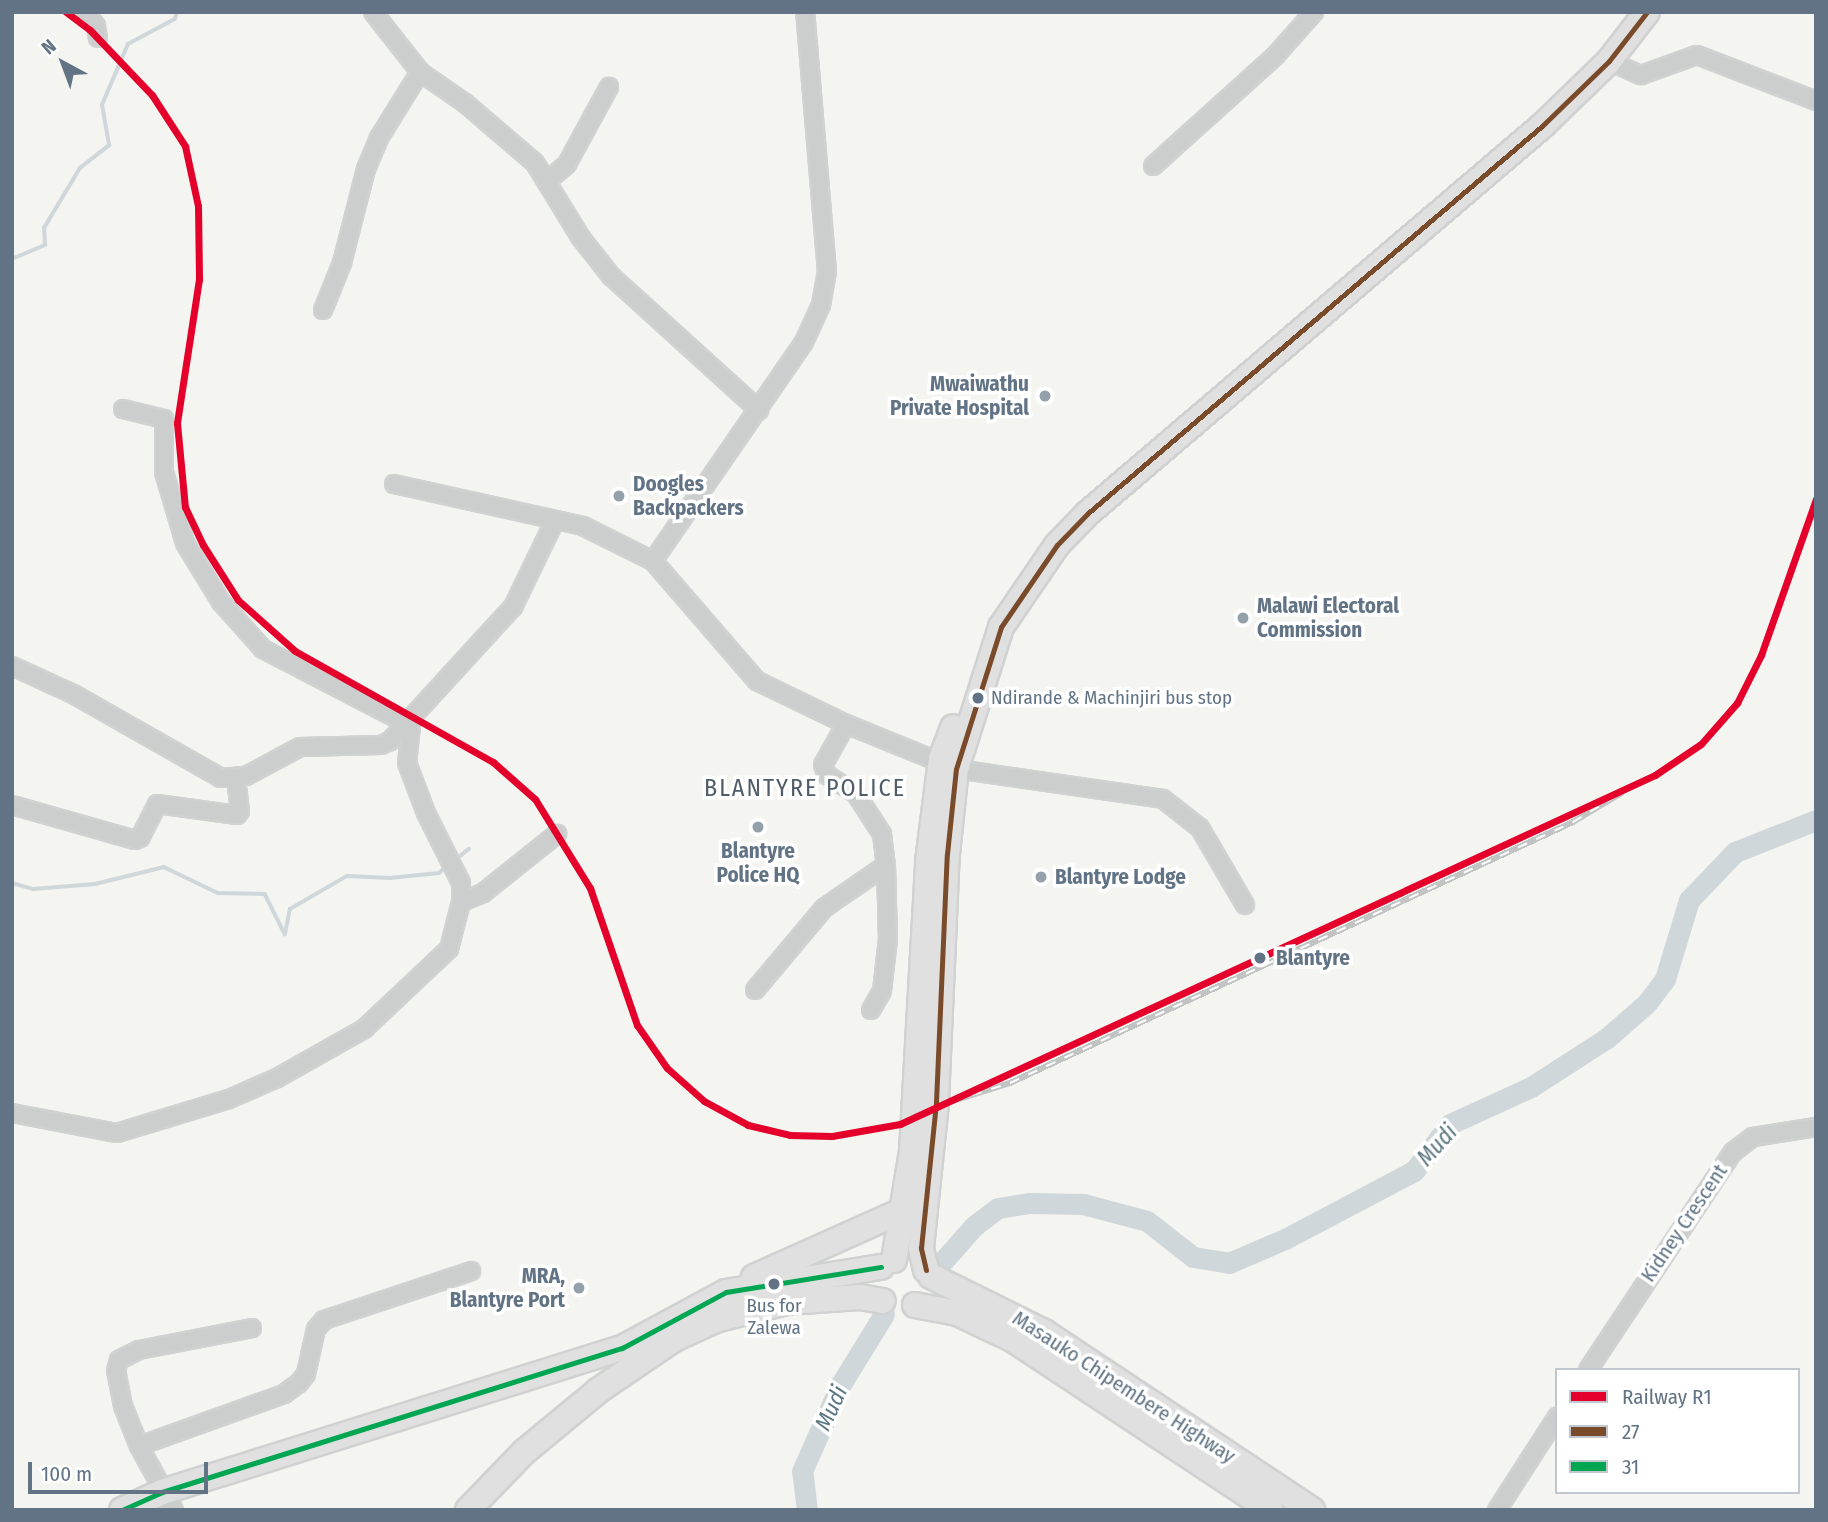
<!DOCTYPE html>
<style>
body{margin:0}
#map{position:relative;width:1828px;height:1522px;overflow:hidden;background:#f4f4f1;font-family:"Fira Sans Condensed",sans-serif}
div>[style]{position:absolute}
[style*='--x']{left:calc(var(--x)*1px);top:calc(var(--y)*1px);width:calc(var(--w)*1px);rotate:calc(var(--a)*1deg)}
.stream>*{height:3.5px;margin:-1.75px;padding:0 1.75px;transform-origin:1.75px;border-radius:1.75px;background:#cfd7da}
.river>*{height:21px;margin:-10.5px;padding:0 10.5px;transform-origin:10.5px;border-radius:10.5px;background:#cfd7da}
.roads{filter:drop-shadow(2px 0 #d0d2d1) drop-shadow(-2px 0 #d0d2d1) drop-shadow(0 2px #d0d2d1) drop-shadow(0 -2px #d0d2d1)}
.minor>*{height:16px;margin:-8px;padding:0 8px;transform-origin:8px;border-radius:8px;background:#cccece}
.highway>*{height:24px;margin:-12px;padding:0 12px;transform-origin:12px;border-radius:12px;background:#e0e0e1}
.rail>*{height:6px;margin-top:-3px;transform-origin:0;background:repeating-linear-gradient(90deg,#fff 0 10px,#c2c4c4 0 20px);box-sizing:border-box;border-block:2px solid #c2c4c4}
.bus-1>*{height:5px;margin:-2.5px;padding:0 2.5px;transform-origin:2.5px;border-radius:2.5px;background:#7a4b2a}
.bus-2>*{height:5px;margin:-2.5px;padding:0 2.5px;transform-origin:2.5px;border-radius:2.5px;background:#00a651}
.rail-1>*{height:7px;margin:-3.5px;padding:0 3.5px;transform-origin:3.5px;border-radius:3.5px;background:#e4002b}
.dots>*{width:19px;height:19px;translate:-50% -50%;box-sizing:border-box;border:4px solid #fff;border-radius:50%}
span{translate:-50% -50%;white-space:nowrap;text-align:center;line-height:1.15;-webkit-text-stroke:7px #fff;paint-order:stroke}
.bus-label{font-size:19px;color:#617384}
.left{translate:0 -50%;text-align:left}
.poi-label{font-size:21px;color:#617384;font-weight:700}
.right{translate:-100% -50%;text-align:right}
.stop-label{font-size:21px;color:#617384;font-weight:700}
.street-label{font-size:21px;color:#617384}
.water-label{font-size:23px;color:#5c7782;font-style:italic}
.quarter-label{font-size:24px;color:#505d68;letter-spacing:2px}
.frame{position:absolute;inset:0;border:14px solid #617384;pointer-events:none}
.legend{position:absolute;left:1555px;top:1368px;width:245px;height:126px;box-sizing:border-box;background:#fff;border:2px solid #c0c7ce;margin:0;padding:9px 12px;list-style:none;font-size:21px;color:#617384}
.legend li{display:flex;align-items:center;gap:14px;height:35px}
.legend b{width:35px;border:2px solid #c0c7ce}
.north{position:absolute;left:28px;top:28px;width:70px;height:70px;-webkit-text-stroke:5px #fff;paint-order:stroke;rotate:319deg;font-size:19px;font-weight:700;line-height:28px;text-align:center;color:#617384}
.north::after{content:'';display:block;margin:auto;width:24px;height:32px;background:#617384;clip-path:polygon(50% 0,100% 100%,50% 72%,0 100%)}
.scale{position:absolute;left:28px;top:1462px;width:180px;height:32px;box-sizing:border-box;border:4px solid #617384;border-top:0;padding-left:9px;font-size:21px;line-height:24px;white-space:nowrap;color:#617384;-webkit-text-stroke:5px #fff;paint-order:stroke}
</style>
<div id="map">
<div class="stream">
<i style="--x:12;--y:259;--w:36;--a:-23"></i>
<i style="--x:45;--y:245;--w:17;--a:-93"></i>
<i style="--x:44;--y:228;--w:70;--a:-59"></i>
<i style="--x:80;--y:168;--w:37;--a:-38"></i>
<i style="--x:109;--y:145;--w:41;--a:-99.9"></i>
<i style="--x:102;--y:105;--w:66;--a:-66.9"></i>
<i style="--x:128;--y:44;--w:53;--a:-28"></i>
<i style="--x:175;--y:19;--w:7;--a:-74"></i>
<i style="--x:454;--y:861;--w:19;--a:-39"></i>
<i style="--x:12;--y:883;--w:22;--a:16"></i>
<i style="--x:33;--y:889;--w:62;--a:-4.6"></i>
<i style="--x:95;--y:884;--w:71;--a:-13.8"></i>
<i style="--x:164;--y:867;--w:60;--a:25.7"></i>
<i style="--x:218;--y:893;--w:47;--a:1.2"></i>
<i style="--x:265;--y:894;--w:45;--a:63.4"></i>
<i style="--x:285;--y:934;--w:25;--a:-79"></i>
<i style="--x:290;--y:909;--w:66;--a:-30.1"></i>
<i style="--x:347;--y:876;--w:43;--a:2.7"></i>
<i style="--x:390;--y:878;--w:49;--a:-5.8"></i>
<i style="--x:439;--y:873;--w:12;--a:-42"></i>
<i style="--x:1531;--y:1087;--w:90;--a:-30"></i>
<i style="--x:1609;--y:1042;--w:55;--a:-41.3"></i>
<i style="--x:1650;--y:1006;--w:53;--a:-58.1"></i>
<i style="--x:1678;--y:961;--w:74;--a:-79.9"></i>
<i style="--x:1691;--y:888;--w:45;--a:-43.2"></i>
<i style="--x:1724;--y:857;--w:60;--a:-27.8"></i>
<i style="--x:1777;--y:829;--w:40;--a:-14.4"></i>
</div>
<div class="river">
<i style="--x:944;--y:1260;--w:45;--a:-48.6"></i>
<i style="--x:974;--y:1226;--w:30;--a:-37"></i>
<i style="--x:998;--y:1208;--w:32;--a:-9"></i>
<i style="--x:1030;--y:1203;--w:53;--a:1.1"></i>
<i style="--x:1083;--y:1204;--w:66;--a:14.9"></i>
<i style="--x:1147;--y:1221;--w:58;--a:38"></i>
<i style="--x:1193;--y:1257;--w:36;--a:9"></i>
<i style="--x:1229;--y:1263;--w:61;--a:-23.2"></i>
<i style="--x:1285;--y:1239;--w:146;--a:-27.8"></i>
<i style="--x:1414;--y:1171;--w:59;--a:-52.5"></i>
<i style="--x:1450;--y:1124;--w:89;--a:-24.6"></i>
<i style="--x:1531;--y:1087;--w:90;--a:-32.8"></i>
<i style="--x:1607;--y:1038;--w:53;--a:-41.2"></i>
<i style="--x:1647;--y:1003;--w:30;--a:-53"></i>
<i style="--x:1665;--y:979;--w:83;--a:-73.1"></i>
<i style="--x:1689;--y:900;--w:66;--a:-46.2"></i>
<i style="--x:1735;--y:852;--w:87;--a:-21.6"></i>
<i style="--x:807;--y:1510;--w:39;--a:-97"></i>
<i style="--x:802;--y:1471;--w:95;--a:-65.9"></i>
<i style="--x:841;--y:1384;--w:82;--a:-58.4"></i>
</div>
<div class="roads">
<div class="minor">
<i style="--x:85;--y:12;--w:18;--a:52"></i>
<i style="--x:96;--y:26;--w:12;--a:81"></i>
<i style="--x:373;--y:12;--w:76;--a:51.9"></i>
<i style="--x:420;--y:72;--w:55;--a:34.6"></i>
<i style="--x:465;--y:103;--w:92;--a:40.6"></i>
<i style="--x:535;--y:163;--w:88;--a:58.5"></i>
<i style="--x:581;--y:238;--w:48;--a:51.7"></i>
<i style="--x:611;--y:276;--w:200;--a:42.2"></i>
<i style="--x:1609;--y:61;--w:35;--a:24"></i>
<i style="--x:1641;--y:75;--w:59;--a:-19.7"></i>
<i style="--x:1697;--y:55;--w:128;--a:21.1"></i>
<i style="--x:1153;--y:166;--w:164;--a:-42"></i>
<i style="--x:1275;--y:56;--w:59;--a:-48.4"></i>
<i style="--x:547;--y:181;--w:26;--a:-40"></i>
<i style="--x:567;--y:164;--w:88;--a:-61.4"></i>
<i style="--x:323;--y:310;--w:51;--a:-68"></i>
<i style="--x:342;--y:263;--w:97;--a:-75.7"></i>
<i style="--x:366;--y:169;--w:34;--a:-67"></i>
<i style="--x:379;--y:138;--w:78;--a:-58.2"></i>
<i style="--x:123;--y:409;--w:42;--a:13.7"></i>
<i style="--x:164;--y:419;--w:53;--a:90"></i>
<i style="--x:164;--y:472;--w:74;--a:73.5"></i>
<i style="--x:185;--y:543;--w:69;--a:58.6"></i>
<i style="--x:221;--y:602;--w:63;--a:48.2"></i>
<i style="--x:263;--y:649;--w:161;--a:27.4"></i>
<i style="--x:394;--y:484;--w:194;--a:12.5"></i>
<i style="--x:583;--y:526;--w:78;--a:26.6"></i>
<i style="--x:653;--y:561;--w:159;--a:49.1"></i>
<i style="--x:757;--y:681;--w:99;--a:25.8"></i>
<i style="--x:846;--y:724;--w:119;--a:22.2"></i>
<i style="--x:956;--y:769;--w:209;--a:8.2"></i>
<i style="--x:1163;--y:799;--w:47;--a:38.1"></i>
<i style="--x:1200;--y:828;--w:89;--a:59.7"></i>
<i style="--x:653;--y:561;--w:266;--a:-55.4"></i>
<i style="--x:804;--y:342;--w:41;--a:-65.3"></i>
<i style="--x:821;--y:305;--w:34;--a:-80"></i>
<i style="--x:827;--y:272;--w:261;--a:-94.8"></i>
<i style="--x:12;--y:666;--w:69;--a:24.7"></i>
<i style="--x:75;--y:695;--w:168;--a:29.6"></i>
<i style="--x:221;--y:778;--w:25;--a:-5"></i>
<i style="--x:246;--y:776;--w:61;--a:-28.2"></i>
<i style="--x:300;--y:747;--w:81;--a:-1.4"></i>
<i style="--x:381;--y:745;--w:10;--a:-24"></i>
<i style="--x:390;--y:741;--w:182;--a:-47.5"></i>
<i style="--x:513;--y:607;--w:94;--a:-64.2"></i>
<i style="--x:846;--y:724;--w:47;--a:119.3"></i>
<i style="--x:823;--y:765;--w:11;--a:68"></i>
<i style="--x:827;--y:775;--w:35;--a:33"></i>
<i style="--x:856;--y:794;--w:48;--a:57"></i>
<i style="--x:882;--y:834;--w:31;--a:83"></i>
<i style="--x:886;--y:865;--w:74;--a:88.5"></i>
<i style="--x:888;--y:939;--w:52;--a:96.6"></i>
<i style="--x:882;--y:991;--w:22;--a:120"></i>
<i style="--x:12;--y:805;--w:128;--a:15.9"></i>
<i style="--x:135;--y:840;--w:5;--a:-22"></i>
<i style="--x:140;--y:838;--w:38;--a:-63"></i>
<i style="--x:157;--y:804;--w:81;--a:7.8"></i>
<i style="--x:237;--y:815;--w:5;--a:-53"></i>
<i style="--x:240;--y:811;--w:32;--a:-97"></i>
<i style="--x:461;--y:902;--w:24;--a:-22"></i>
<i style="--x:483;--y:893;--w:95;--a:-38.6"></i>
<i style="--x:755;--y:990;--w:107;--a:-49.9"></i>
<i style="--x:824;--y:908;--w:75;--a:-34.7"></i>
<i style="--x:12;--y:1113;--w:107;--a:10.8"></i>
<i style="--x:117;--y:1133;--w:117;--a:-16.9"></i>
<i style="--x:229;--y:1099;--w:52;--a:-23.6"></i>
<i style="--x:277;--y:1078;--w:100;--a:-29.4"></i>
<i style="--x:364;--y:1029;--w:117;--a:-43.3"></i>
<i style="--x:449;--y:949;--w:49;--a:-75.7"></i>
<i style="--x:461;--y:902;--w:19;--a:-90"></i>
<i style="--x:461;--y:883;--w:78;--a:-116.6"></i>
<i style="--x:426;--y:813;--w:53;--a:-110.8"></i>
<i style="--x:407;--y:763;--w:46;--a:-83.8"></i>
<i style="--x:1588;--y:1370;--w:262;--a:-56.4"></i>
<i style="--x:1733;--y:1152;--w:25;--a:-37"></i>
<i style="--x:1753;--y:1137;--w:64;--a:-9"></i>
<i style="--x:139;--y:1446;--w:154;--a:-19.7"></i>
<i style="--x:284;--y:1394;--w:19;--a:-36"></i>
<i style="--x:299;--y:1383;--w:11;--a:-52"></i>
<i style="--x:306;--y:1374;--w:46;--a:-77.5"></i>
<i style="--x:316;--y:1329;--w:12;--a:-48"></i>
<i style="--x:324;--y:1320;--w:155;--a:-18.4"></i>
<i style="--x:174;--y:1510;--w:73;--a:-118.7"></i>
<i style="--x:139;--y:1446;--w:43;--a:-111.8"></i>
<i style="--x:123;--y:1406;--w:36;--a:-101"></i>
<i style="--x:116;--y:1371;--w:11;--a:-75"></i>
<i style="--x:119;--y:1360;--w:22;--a:-27"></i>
<i style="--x:139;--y:1350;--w:115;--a:-11"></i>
<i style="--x:1497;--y:1510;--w:111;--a:-57.2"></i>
</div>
<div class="highway">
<i style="--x:894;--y:1260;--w:110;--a:-80.6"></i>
<i style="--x:912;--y:1151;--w:289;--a:-86.8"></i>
<i style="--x:928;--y:862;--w:104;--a:-82.8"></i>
<i style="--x:941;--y:759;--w:34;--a:-69"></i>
<i style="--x:926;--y:1270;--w:23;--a:-103"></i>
<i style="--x:921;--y:1248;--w:147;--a:-84.1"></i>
<i style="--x:936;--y:1102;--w:248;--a:-87.5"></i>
<i style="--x:947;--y:854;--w:85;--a:-84"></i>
<i style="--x:956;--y:769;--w:149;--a:-72.4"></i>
<i style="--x:1001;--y:627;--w:99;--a:-55.7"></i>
<i style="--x:1057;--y:545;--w:45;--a:-45.9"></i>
<i style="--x:1088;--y:513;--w:597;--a:-40.45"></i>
<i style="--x:1542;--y:126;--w:93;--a:-44.1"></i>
<i style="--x:1609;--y:61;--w:62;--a:-52.2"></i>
<i style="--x:931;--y:1276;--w:126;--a:26.4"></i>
<i style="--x:1044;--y:1332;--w:322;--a:33.6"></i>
<i style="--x:754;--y:1277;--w:164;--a:-24.1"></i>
<i style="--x:915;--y:1305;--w:43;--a:10.8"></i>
<i style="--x:957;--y:1313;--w:63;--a:25.3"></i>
<i style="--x:1014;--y:1340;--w:308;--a:33.5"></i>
<i style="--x:122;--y:1510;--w:44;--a:-24.2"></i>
<i style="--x:162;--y:1492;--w:482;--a:-17.4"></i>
<i style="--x:622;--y:1348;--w:118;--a:-28.3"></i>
<i style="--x:726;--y:1292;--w:157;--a:-9.2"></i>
<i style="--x:468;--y:1510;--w:81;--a:-46"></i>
<i style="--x:524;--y:1452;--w:97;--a:-39.6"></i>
<i style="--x:599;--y:1390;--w:91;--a:-34.2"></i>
<i style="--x:674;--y:1339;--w:48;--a:-24.4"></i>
<i style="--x:718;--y:1319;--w:72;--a:-13.7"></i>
<i style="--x:788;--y:1302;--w:72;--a:-4"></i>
<i style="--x:860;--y:1297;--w:23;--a:10"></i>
</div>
</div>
<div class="rail">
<i style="--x:953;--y:1101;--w:60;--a:-17.5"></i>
<i style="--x:1010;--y:1083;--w:621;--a:-24.87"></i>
<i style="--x:1573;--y:822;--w:58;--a:-31"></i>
</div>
<div class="bus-1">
<i style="--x:926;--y:1270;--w:23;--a:-103"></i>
<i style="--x:921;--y:1248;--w:147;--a:-84.1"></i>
<i style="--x:936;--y:1102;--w:248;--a:-87.5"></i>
<i style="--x:947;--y:854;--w:85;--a:-84"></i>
<i style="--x:956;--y:769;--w:149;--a:-72.4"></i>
<i style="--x:1001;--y:627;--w:99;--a:-55.7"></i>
<i style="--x:1057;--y:545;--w:45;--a:-45.9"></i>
<i style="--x:1088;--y:513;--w:597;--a:-40.45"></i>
<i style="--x:1542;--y:126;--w:93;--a:-44.1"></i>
<i style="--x:1609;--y:61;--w:62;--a:-52.2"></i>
</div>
<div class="bus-2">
<i style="--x:122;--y:1510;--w:44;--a:-24.2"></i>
<i style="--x:162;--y:1492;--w:482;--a:-17.4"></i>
<i style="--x:622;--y:1348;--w:118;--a:-28.3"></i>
<i style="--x:726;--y:1292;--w:157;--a:-9.2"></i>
</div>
<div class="rail-1">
<i style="--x:66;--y:12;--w:30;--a:37"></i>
<i style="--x:90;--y:30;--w:90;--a:46.4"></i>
<i style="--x:152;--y:95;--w:61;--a:57.1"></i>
<i style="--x:185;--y:146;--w:61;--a:77.8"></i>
<i style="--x:198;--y:206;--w:73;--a:89.2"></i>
<i style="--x:199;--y:279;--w:146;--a:98.7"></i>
<i style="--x:177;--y:423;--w:84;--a:84.6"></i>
<i style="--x:185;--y:507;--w:42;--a:64.7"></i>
<i style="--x:203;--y:545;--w:65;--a:57.5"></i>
<i style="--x:238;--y:600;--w:76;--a:41.8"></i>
<i style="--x:295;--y:651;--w:227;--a:29.3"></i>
<i style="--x:493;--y:762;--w:56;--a:41.4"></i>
<i style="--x:535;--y:799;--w:105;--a:58.3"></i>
<i style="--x:590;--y:888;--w:145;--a:71.1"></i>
<i style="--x:637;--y:1025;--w:52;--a:55.1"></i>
<i style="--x:667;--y:1068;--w:50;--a:41.7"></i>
<i style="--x:704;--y:1101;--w:50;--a:28.6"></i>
<i style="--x:748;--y:1125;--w:43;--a:13.4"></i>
<i style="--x:790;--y:1135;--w:42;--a:1.4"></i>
<i style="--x:832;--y:1136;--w:69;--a:-10"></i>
<i style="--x:900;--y:1124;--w:832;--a:-24.81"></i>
<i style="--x:1655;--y:775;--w:55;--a:-34"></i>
<i style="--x:1701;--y:744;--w:55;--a:-48.7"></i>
<i style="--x:1737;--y:703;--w:54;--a:-63.4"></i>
<i style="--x:1761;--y:655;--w:165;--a:-70.6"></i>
</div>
<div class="dots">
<i style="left:1045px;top:396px;background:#94a0aa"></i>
<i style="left:619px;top:496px;background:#94a0aa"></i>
<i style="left:1243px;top:618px;background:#94a0aa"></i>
<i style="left:978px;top:698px;background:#617384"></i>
<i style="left:758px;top:827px;background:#94a0aa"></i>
<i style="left:1041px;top:877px;background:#94a0aa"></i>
<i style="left:1260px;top:958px;background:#617384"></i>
<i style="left:774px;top:1284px;background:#617384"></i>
<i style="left:579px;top:1288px;background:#94a0aa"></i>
</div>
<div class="bus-label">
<span class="left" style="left:991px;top:698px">Ndirande &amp; Machinjiri bus stop</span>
<span style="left:774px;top:1317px">Bus for<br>Zalewa</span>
</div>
<div class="poi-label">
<span class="right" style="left:1029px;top:396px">Mwaiwathu<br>Private Hospital</span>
<span class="left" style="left:633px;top:496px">Doogles<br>Backpackers</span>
<span class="left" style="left:1257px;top:618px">Malawi Electoral<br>Commission</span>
<span style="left:758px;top:863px">Blantyre<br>Police HQ</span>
<span class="left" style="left:1055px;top:877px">Blantyre Lodge</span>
<span class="right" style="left:565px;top:1288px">MRA,<br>Blantyre Port</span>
</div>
<div class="stop-label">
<span class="left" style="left:1276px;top:958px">Blantyre</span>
</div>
<div class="street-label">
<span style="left:1684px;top:1223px;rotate:-56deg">Kidney Crescent</span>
<span style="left:1124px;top:1387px;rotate:33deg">Masauko Chipembere Highway</span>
</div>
<div class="water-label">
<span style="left:1437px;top:1145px;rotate:-48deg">Mudi</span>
<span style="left:831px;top:1408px;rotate:-65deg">Mudi</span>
</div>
<div class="quarter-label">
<span style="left:805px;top:789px">BLANTYRE POLICE</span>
</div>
<div class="frame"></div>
<ul class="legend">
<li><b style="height:9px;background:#e4002b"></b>Railway R1</li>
<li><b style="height:9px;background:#7a4b2a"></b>27</li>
<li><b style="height:9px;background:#00a651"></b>31</li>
</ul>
<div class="north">N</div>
<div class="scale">100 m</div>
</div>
